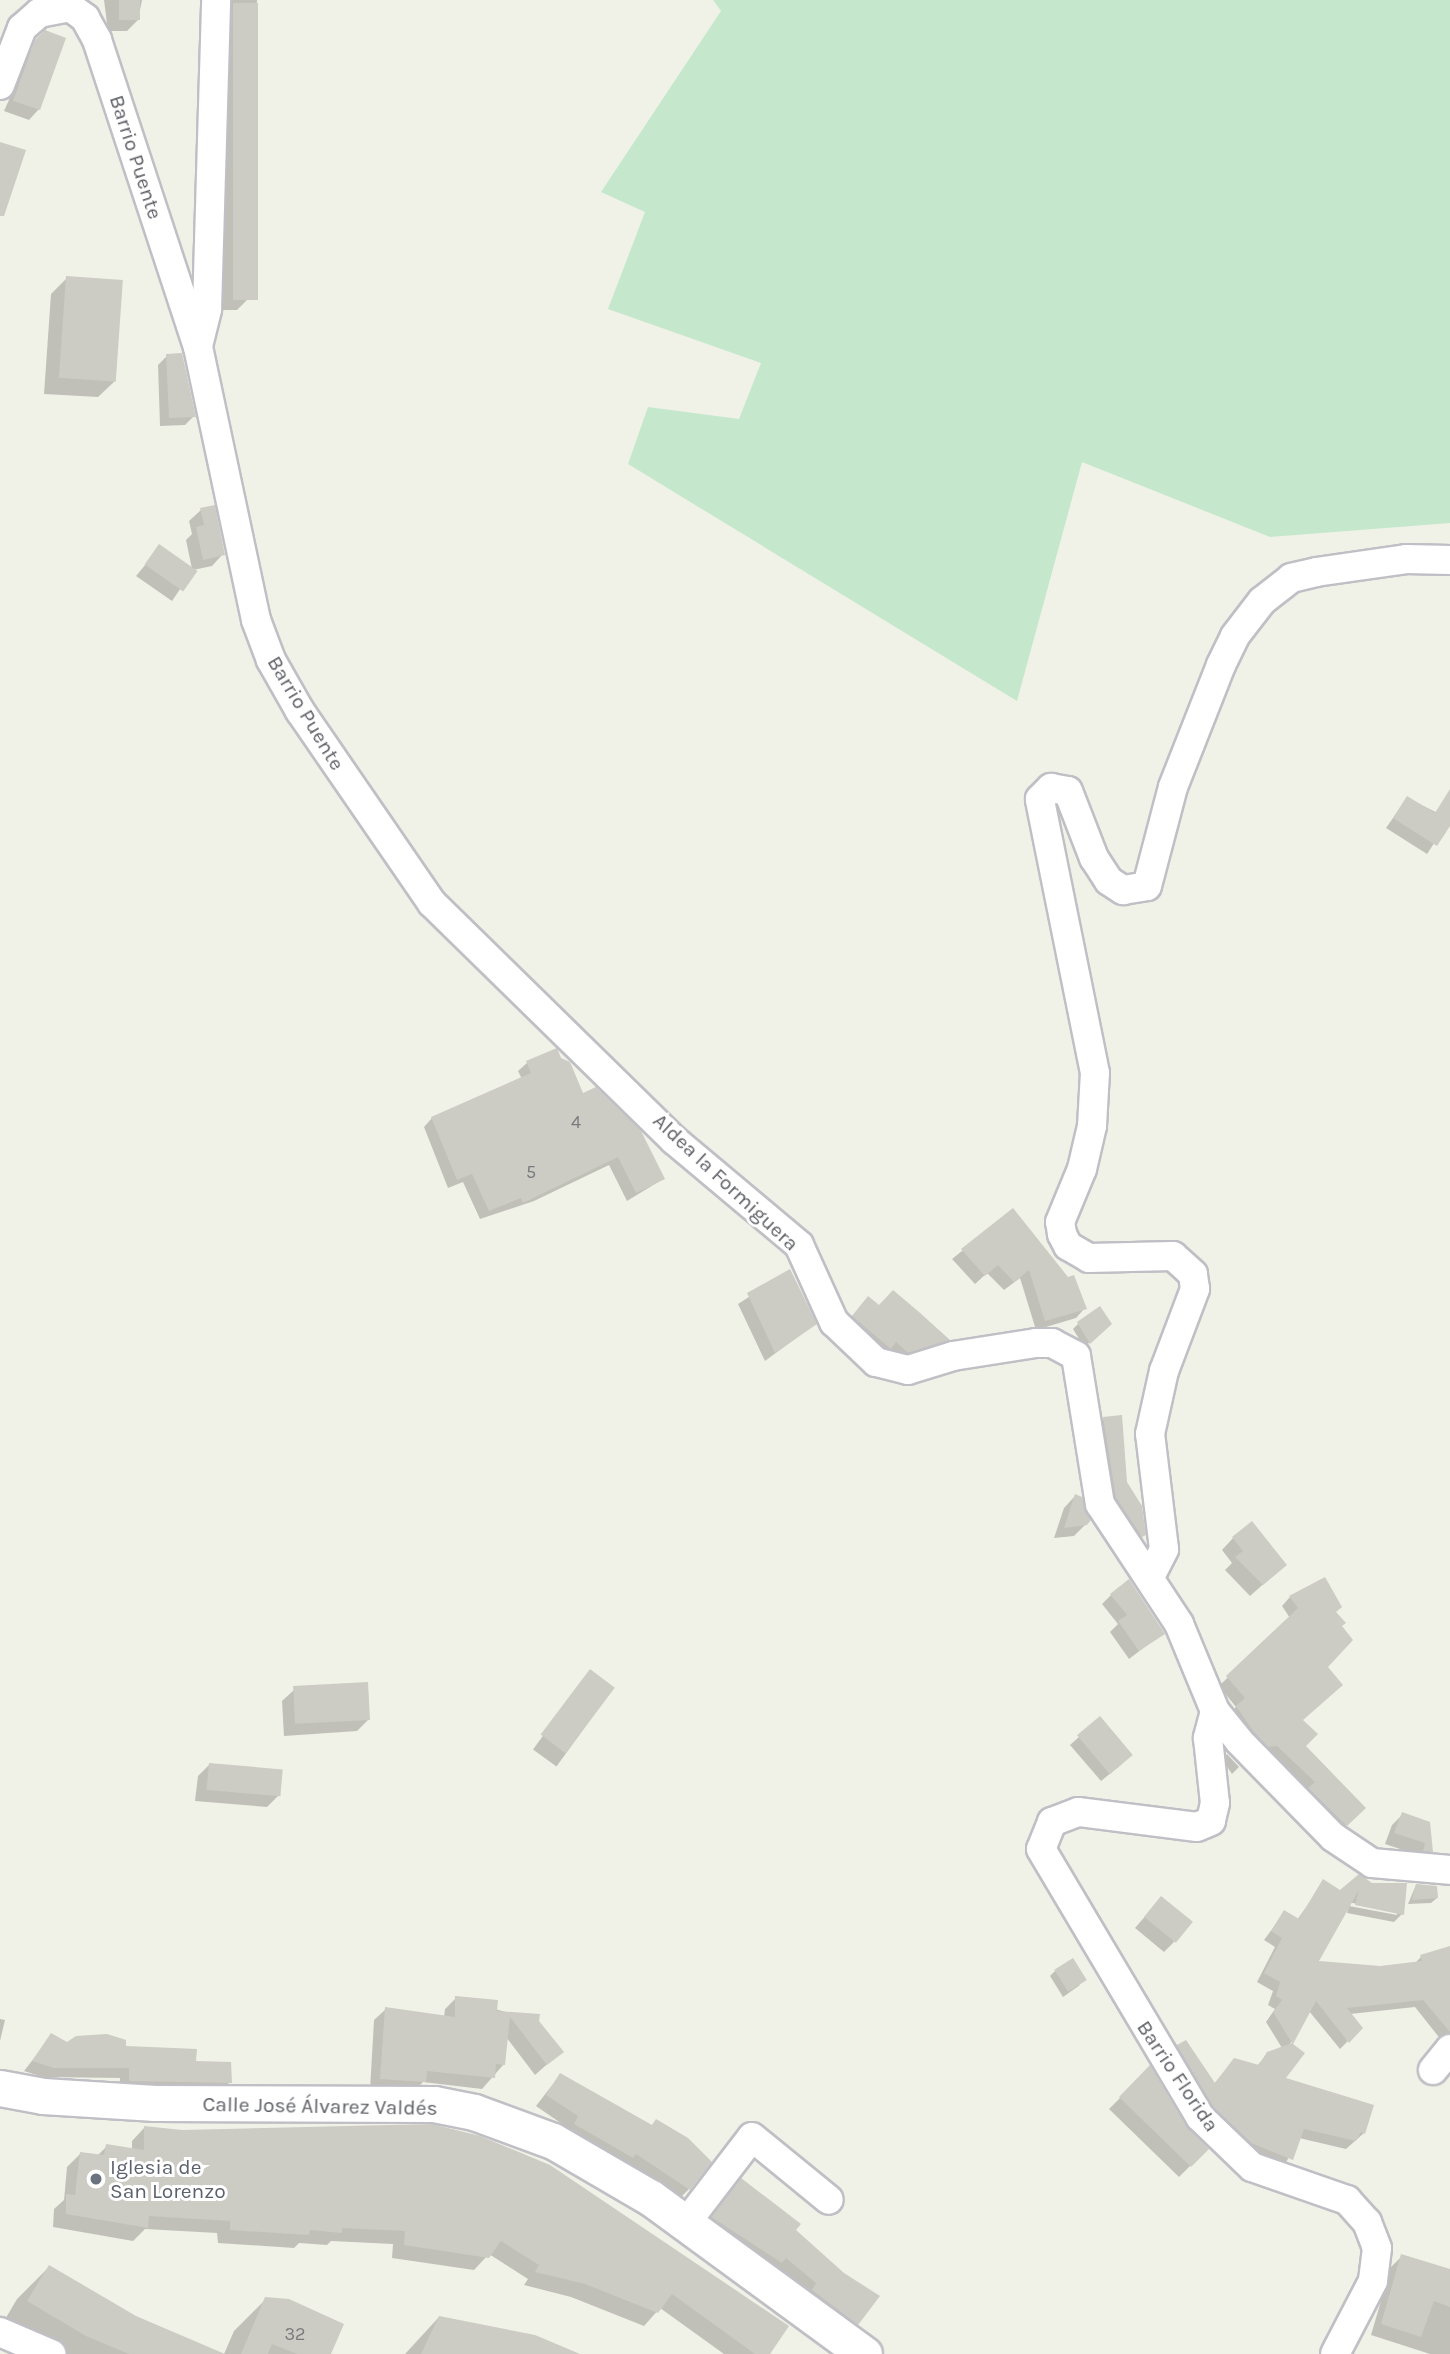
<!DOCTYPE html>
<meta charset="utf-8">
<style>
body{margin:0}
#map{position:relative;width:1450px;height:2354px;overflow:hidden;background:#f0f1e7;font-family:Karla,sans-serif}
div>[style]{position:absolute}
[style*='--x']{left:calc(var(--x)*1px);top:calc(var(--y)*1px);width:calc(var(--w)*1px);rotate:calc(var(--a)*1deg)}
.green>*{inset:0;background:#c5e8cd}
.shadow>*{inset:0;background:#0003;transform-origin:0 0}
.building>*{inset:0;background:#cccbc4;transform-origin:0 0}
.roads{filter:drop-shadow(2px 0 #bfbfc5) drop-shadow(-2px 0 #bfbfc5) drop-shadow(0 2px #bfbfc5) drop-shadow(0 -2px #bfbfc5)}
.minor>*{height:28px;margin:-14px;padding:0 14px;transform-origin:14px;border-radius:14px;background:#fff}
.tertiary>*{height:35px;margin:-17.5px;padding:0 17.5px;transform-origin:17.5px;border-radius:17.5px;background:#fff}
.dots>*{width:19px;height:19px;translate:-50% -50%;box-sizing:border-box;border:4px solid #fff;border-radius:50%}
span{translate:-50% -50%;white-space:nowrap;text-align:center;line-height:1.15;-webkit-text-stroke:6px #fff;paint-order:stroke}
.number-label{font-size:18px;color:#7a7b7e}
.number-label span{-webkit-text-stroke-width:0}
.street-label{font-size:21px;color:#5f6067}
.worship-label{font-size:21px;color:#5b616d}
.left{translate:0 -50%;text-align:left}
</style>
<div id="map">
<div class="green">
<i style="clip-path:polygon(713px 0,1450px 0,1450px 523px,1270px 537px,1082px 462px,1017px 701px,628px 464px,648px 407px,739px 419px,761px 363px,608px 309px,645px 212px,601px 192px,721px 11px)"></i>
</div>
<div class="shadow">
<i style="clip-path:polygon(104px 0,142px 0,138px 20px,127px 31px,108px 31px)"></i>
<i style="clip-path:polygon(223px 0,257px 0,247px 300px,237px 310px,214px 310px)"></i>
<i style="clip-path:polygon(35px 42px,39px 109px,29px 120px,4px 111px)"></i>
<i style="clip-path:polygon(67px 278px,115px 381px,98px 397px,44px 394px,51px 294px)"></i>
<i style="clip-path:polygon(167px 356px,194px 416px,185px 425px,160px 426px,158px 365px)"></i>
<i style="clip-path:polygon(201px 510px,223px 554px,212px 566px,193px 570px,172px 601px,136px 576px,160px 547px,192px 569px,186px 540px,192px 534px,189px 521px)"></i>
<i style="clip-path:polygon(1407px 798px,1450px 819px,1427px 854px,1386px 828px)"></i>
<i style="clip-path:polygon(556px 1051px,582px 1095px,663px 1179px,627px 1201px,609px 1165px,534px 1201px,480px 1219px,463px 1182px,448px 1188px,424px 1127px,432px 1118px,522px 1079px,518px 1071px,527px 1063px)"></i>
<i style="clip-path:polygon(1013px 1210px,1085px 1308px,1076px 1318px,1036px 1330px,1020px 1278px,1004px 1290px,987px 1273px,975px 1284px,952px 1259px)"></i>
<i style="clip-path:polygon(789px 1271px,815px 1324px,765px 1361px,738px 1304px)"></i>
<i style="clip-path:polygon(879px 1307px,947px 1340px,938px 1349px,898px 1361px,886px 1350px,878px 1356px,844px 1326px,859px 1308px)"></i>
<i style="clip-path:polygon(1078px 1324px,1105px 1329px,1084px 1347px,1073px 1329px)"></i>
<i style="clip-path:polygon(1103px 1418px,1144px 1534px,1135px 1543px,1108px 1507px,1095px 1427px)"></i>
<i style="clip-path:polygon(1075px 1496px,1086px 1524px,1074px 1536px,1054px 1538px,1064px 1508px)"></i>
<i style="clip-path:polygon(1233px 1538px,1285px 1565px,1250px 1596px,1225px 1570px,1232px 1563px,1222px 1550px)"></i>
<i style="clip-path:polygon(1111px 1595px,1163px 1633px,1129px 1659px,1110px 1632px,1118px 1624px,1102px 1604px)"></i>
<i style="clip-path:polygon(1290px 1597px,1334px 1613px,1340px 1626px,1301px 1720px,1304px 1746px,1364px 1808px,1337px 1834px,1228px 1716px,1236px 1707px,1219px 1686px,1290px 1618px,1282px 1606px)"></i>
<i style="left:590px;top:1671px;width:29px;height:97px;rotate:36deg"></i>
<i style="clip-path:polygon(294px 1690px,369px 1719px,357px 1731px,284px 1736px,282px 1701px)"></i>
<i style="clip-path:polygon(1079px 1737px,1122px 1764px,1101px 1781px,1070px 1745px)"></i>
<i style="clip-path:polygon(1227px 1754px,1239px 1767px,1232px 1774px,1222px 1759px)"></i>
<i style="clip-path:polygon(209px 1765px,279px 1795px,267px 1807px,195px 1801px,198px 1776px)"></i>
<i style="clip-path:polygon(1403px 1814px,1431px 1851px,1420px 1862px,1415px 1854px,1385px 1844px,1392px 1825px)"></i>
<i style="clip-path:polygon(1359px 1876px,1402px 1914px,1394px 1922px,1347px 1913px,1349px 1906px,1397px 1915px,1397px 1911px,1347px 1902px,1316px 1963px,1388px 1967px,1414px 1964px,1421px 1957px,1450px 1957px,1450px 2043px,1442px 2041px,1415px 2007px,1350px 2014px,1361px 2028px,1340px 2049px,1309px 2011px,1290px 2044px,1283px 2079px,1364px 2133px,1346px 2149px,1299px 2138px,1283px 2168px,1243px 2151px,1167px 2050px,1174px 2043px,1177px 2047px,1186px 2042px,1214px 2084px,1234px 2060px,1257px 2066px,1268px 2053px,1282px 2048px,1266px 2022px,1275px 2009px,1268px 2005px,1273px 1991px,1257px 1982px,1275px 1947px,1264px 1940px,1285px 1912px,1297px 1920px,1324px 1882px,1340px 1892px)"></i>
<i style="clip-path:polygon(1416px 1885px,1437px 1898px,1431px 1903px,1408px 1904px)"></i>
<i style="clip-path:polygon(1161px 1898px,1174px 1942px,1164px 1952px,1135px 1928px)"></i>
<i style="clip-path:polygon(1055px 1971px,1080px 1985px,1063px 1997px,1050px 1976px)"></i>
<i style="clip-path:polygon(456px 1998px,537px 2021px,562px 2051px,535px 2075px,506px 2037px,504px 2064px,482px 2089px,423px 2082px,413px 2092px,370px 2090px,374px 2020px,386px 2009px,444px 2017px,445px 2009px)"></i>
<i style="clip-path:polygon(0 2019px,5px 2020px,0 2041px)"></i>
<i style="clip-path:polygon(52px 2035px,67px 2044px,125px 2047px,195px 2063px,230px 2082px,220px 2092px,120px 2090px,120px 2078px,43px 2077px,24px 2071px)"></i>
<i style="clip-path:polygon(1150px 2068px,1185px 2127px,1207px 2149px,1179px 2177px,1109px 2109px)"></i>
<i style="clip-path:polygon(560px 2075px,689px 2189px,678px 2200px,564px 2135px,568px 2128px,536px 2106px)"></i>
<i style="clip-path:polygon(432px 2126px,768px 2354px,724px 2354px,660px 2308px,644px 2326px,571px 2297px,524px 2285px,528px 2279px,489px 2254px,474px 2270px,392px 2258px,393px 2244px,331px 2241px,327px 2245px,299px 2243px,294px 2248px,218px 2243px,217px 2233px,145px 2229px,133px 2241px,53px 2227px,54px 2209px,64px 2200px,67px 2167px,80px 2154px,97px 2156px,107px 2146px,132px 2150px,132px 2141px,145px 2127px,182px 2131px)"></i>
<i style="clip-path:polygon(741px 2181px,857px 2324px,845px 2335px,701px 2229px)"></i>
<i style="clip-path:polygon(1402px 2256px,1450px 2271px,1450px 2354px,1430px 2354px,1371px 2335px,1391px 2267px)"></i>
<i style="clip-path:polygon(49px 2267px,135px 2318px,220px 2354px,33px 2354px,0 2328px,17px 2299px)"></i>
<i style="clip-path:polygon(266px 2299px,329px 2354px,224px 2354px,234px 2331px)"></i>
<i style="clip-path:polygon(439px 2317px,576px 2354px,405px 2354px)"></i>
</div>
<div class="building">
<i style="left:119px;top:0;width:21px;height:20px"></i>
<i style="left:233px;top:3px;width:25px;height:297px"></i>
<i style="clip-path:polygon(45px 30px,66px 38px,40px 110px,13px 101px,35px 40px)"></i>
<i style="clip-path:polygon(0 142px,26px 150px,4px 216px,0 216px)"></i>
<i style="left:66px;top:276px;width:57px;height:102px;rotate:4deg"></i>
<i style="clip-path:polygon(182px 353px,196px 417px,169px 418px,166px 354px)"></i>
<i style="clip-path:polygon(215px 505px,225px 555px,203px 560px,196px 527px,204px 525px,200px 508px)"></i>
<i style="left:159px;top:544px;width:47px;height:25px;rotate:35deg"></i>
<i style="clip-path:polygon(1450px 789px,1450px 826px,1437px 846px,1393px 818px,1407px 796px,1435px 813px)"></i>
<i style="clip-path:polygon(557px 1048px,561px 1058px,570px 1062px,583px 1093px,596px 1087px,641px 1131px,665px 1179px,636px 1193px,618px 1157px,523px 1203px,521px 1198px,489px 1211px,472px 1174px,457px 1180px,431px 1117px,531px 1073px,526px 1061px)"></i>
<i style="clip-path:polygon(1013px 1208px,1068px 1277px,1074px 1275px,1087px 1309px,1045px 1321px,1029px 1270px,1014px 1282px,998px 1265px,985px 1276px,961px 1249px)"></i>
<i style="clip-path:polygon(790px 1269px,817px 1324px,775px 1353px,747px 1293px)"></i>
<i style="clip-path:polygon(893px 1290px,919px 1312px,950px 1340px,908px 1353px,896px 1342px,891px 1349px,852px 1316px,868px 1296px,879px 1305px)"></i>
<i style="clip-path:polygon(1100px 1306px,1112px 1324px,1090px 1344px,1077px 1322px)"></i>
<i style="clip-path:polygon(1122px 1415px,1127px 1482px,1142px 1506px,1146px 1535px,1142px 1537px,1116px 1498px,1103px 1417px)"></i>
<i style="clip-path:polygon(1075px 1494px,1082px 1497px,1091px 1520px,1087px 1525px,1064px 1528px)"></i>
<i style="clip-path:polygon(1252px 1521px,1287px 1565px,1263px 1585px,1235px 1557px,1243px 1551px,1232px 1537px)"></i>
<i style="clip-path:polygon(1325px 1577px,1342px 1607px,1336px 1612px,1346px 1623px,1342px 1626px,1353px 1640px,1328px 1667px,1343px 1685px,1303px 1720px,1318px 1734px,1306px 1746px,1366px 1808px,1347px 1826px,1308px 1788px,1315px 1782px,1277px 1746px,1268px 1747px,1253px 1731px,1236px 1706px,1245px 1698px,1226px 1676px,1298px 1608px,1289px 1596px)"></i>
<i style="clip-path:polygon(1129px 1579px,1165px 1634px,1139px 1651px,1118px 1621px,1127px 1615px,1110px 1594px)"></i>
<i style="left:590px;top:1669px;width:31px;height:82px;rotate:37deg"></i>
<i style="left:368px;top:1682px;width:38px;height:75px;rotate:87deg"></i>
<i style="left:1100px;top:1716px;width:51px;height:30px;rotate:50deg"></i>
<i style="left:209px;top:1763px;width:74px;height:27px;rotate:5deg"></i>
<i style="clip-path:polygon(1402px 1812px,1430px 1822px,1433px 1852px,1423px 1851px,1425px 1843px,1394px 1833px)"></i>
<i style="clip-path:polygon(1359px 1874px,1372px 1883px,1407px 1883px,1404px 1915px,1355px 1905px,1359px 1890px,1319px 1961px,1380px 1966px,1422px 1961px,1420px 1955px,1450px 1946px,1450px 2032px,1423px 2000px,1347px 2008px,1363px 2028px,1349px 2043px,1316px 2001px,1293px 2044px,1305px 2053px,1286px 2078px,1374px 2105px,1365px 2134px,1361px 2132px,1356px 2141px,1304px 2129px,1293px 2160px,1251px 2143px,1213px 2107px,1174px 2041px,1177px 2045px,1186px 2040px,1215px 2083px,1234px 2058px,1259px 2065px,1267px 2052px,1292px 2043px,1273px 2012px,1282px 2000px,1276px 1996px,1280px 1982px,1264px 1973px,1282px 1938px,1271px 1931px,1284px 1910px,1299px 1919px,1323px 1879px,1340px 1890px)"></i>
<i style="clip-path:polygon(1416px 1884px,1437px 1886px,1438px 1898px,1412px 1900px)"></i>
<i style="left:1161px;top:1896px;width:41px;height:27px;rotate:39deg"></i>
<i style="left:1073px;top:1958px;width:26px;height:22px;rotate:58deg"></i>
<i style="clip-path:polygon(455px 1996px,498px 2000px,497px 2011px,540px 2014px,539px 2021px,564px 2052px,547px 2065px,510px 2017px,505px 2065px,496px 2064px,495px 2078px,427px 2071px,426px 2082px,380px 2079px,385px 2007px,455px 2017px)"></i>
<i style="clip-path:polygon(51px 2033px,67px 2042px,76px 2036px,107px 2034px,126px 2040px,126px 2046px,197px 2049px,196px 2061px,231px 2062px,232px 2083px,129px 2081px,129px 2068px,54px 2068px,32px 2061px)"></i>
<i style="clip-path:polygon(1150px 2065px,1186px 2126px,1209px 2149px,1191px 2167px,1119px 2097px)"></i>
<i style="clip-path:polygon(560px 2073px,652px 2125px,656px 2119px,688px 2138px,712px 2162px,690px 2190px,636px 2154px,633px 2158px,609px 2144px,574px 2124px,578px 2116px,546px 2095px)"></i>
<i style="clip-path:polygon(432px 2124px,480px 2136px,550px 2165px,789px 2326px,770px 2354px,755px 2354px,672px 2294px,658px 2313px,585px 2284px,535px 2272px,539px 2265px,501px 2241px,489px 2258px,404px 2245px,405px 2231px,342px 2228px,342px 2233px,310px 2230px,309px 2235px,230px 2230px,230px 2221px,149px 2216px,148px 2228px,66px 2214px,66px 2194px,75px 2195px,80px 2152px,104px 2155px,106px 2144px,144px 2150px,144px 2126px,182px 2130px)"></i>
<i style="clip-path:polygon(741px 2178px,801px 2224px,796px 2230px,844px 2273px,880px 2296px,858px 2325px,812px 2290px,816px 2283px,786px 2258px,782px 2263px,711px 2217px)"></i>
<i style="clip-path:polygon(1401px 2254px,1450px 2269px,1450px 2307px,1434px 2301px,1421px 2337px,1381px 2324px)"></i>
<i style="clip-path:polygon(49px 2265px,136px 2316px,225px 2354px,129px 2354px,86px 2336px,27px 2301px)"></i>
<i style="clip-path:polygon(265px 2297px,289px 2299px,344px 2324px,331px 2354px,297px 2354px,272px 2344px,268px 2354px,241px 2354px)"></i>
<i style="clip-path:polygon(439px 2316px,535px 2335px,580px 2354px,421px 2354px)"></i>
</div>
<div class="roads">
<div class="minor">
<i style="--x:0;--y:85;--w:61;--a:-68.9"></i>
<i style="--x:22;--y:28;--w:23;--a:-41"></i>
<i style="--x:39;--y:13;--w:32;--a:-11"></i>
<i style="--x:70;--y:7;--w:19;--a:36"></i>
<i style="--x:85;--y:18;--w:25;--a:61"></i>
<i style="--x:97;--y:40;--w:323;--a:71.8"></i>
<i style="--x:198;--y:347;--w:279;--a:78"></i>
<i style="--x:256;--y:620;--w:43;--a:69.4"></i>
<i style="--x:271;--y:660;--w:59;--a:60.4"></i>
<i style="--x:300;--y:711;--w:233;--a:55.5"></i>
<i style="--x:432;--y:903;--w:339;--a:44.4"></i>
<i style="--x:674;--y:1140;--w:163;--a:40"></i>
<i style="--x:799;--y:1245;--w:85;--a:65.6"></i>
<i style="--x:834;--y:1322;--w:58;--a:43.6"></i>
<i style="--x:876;--y:1362;--w:33;--a:14"></i>
<i style="--x:908;--y:1370;--w:47;--a:-17.3"></i>
<i style="--x:953;--y:1356;--w:84;--a:-8.9"></i>
<i style="--x:1036;--y:1343;--w:16;--a:0"></i>
<i style="--x:1052;--y:1343;--w:27;--a:28"></i>
<i style="--x:1076;--y:1356;--w:150;--a:80.8"></i>
<i style="--x:1100;--y:1504;--w:144;--a:56.6"></i>
<i style="--x:1179;--y:1624;--w:94;--a:67.5"></i>
<i style="--x:1215;--y:1711;--w:28;--a:105"></i>
<i style="--x:1208;--y:1738;--w:65;--a:83.9"></i>
<i style="--x:1215;--y:1803;--w:18;--a:103"></i>
<i style="--x:1211;--y:1821;--w:15;--a:157"></i>
<i style="--x:1197;--y:1827;--w:120;--a:-172.8"></i>
<i style="--x:1078;--y:1812;--w:28;--a:159"></i>
<i style="--x:1052;--y:1822;--w:29;--a:112"></i>
<i style="--x:1041;--y:1849;--w:312;--a:59.3"></i>
<i style="--x:1200;--y:2117;--w:72;--a:43.9"></i>
<i style="--x:1252;--y:2167;--w:101;--a:19.2"></i>
<i style="--x:1347;--y:2200;--w:30;--a:48"></i>
<i style="--x:1367;--y:2222;--w:28;--a:69"></i>
<i style="--x:1377;--y:2248;--w:33;--a:97"></i>
<i style="--x:1373;--y:2281;--w:82;--a:117.5"></i>
<i style="--x:198;--y:346;--w:38;--a:-76"></i>
<i style="--x:207;--y:309;--w:309;--a:-88.3"></i>
<i style="--x:1150;--y:1577;--w:31;--a:-63"></i>
<i style="--x:1164;--y:1549;--w:116;--a:-96.9"></i>
<i style="--x:1150;--y:1434;--w:65;--a:-77.5"></i>
<i style="--x:1164;--y:1371;--w:88;--a:-69.3"></i>
<i style="--x:1195;--y:1289;--w:15;--a:-98"></i>
<i style="--x:1193;--y:1274;--w:27;--a:-138"></i>
<i style="--x:1173;--y:1256;--w:84;--a:178.6"></i>
<i style="--x:1089;--y:1258;--w:24;--a:-150"></i>
<i style="--x:1068;--y:1246;--w:13;--a:-117"></i>
<i style="--x:1062;--y:1234;--w:12;--a:-99"></i>
<i style="--x:1060;--y:1222;--w:57;--a:-67.5"></i>
<i style="--x:1082;--y:1169;--w:44;--a:-76.9"></i>
<i style="--x:1092;--y:1126;--w:53;--a:-86.8"></i>
<i style="--x:1095;--y:1073;--w:279;--a:-101.4"></i>
<i style="--x:1040;--y:799;--w:16;--a:-45"></i>
<i style="--x:1051;--y:788;--w:17;--a:10"></i>
<i style="--x:1068;--y:791;--w:72;--a:68.8"></i>
<i style="--x:1094;--y:858;--w:27;--a:57"></i>
<i style="--x:1109;--y:881;--w:17;--a:33"></i>
<i style="--x:1123;--y:890;--w:24;--a:-9"></i>
<i style="--x:1147;--y:886;--w:102;--a:-75.3"></i>
<i style="--x:1173;--y:787;--w:131;--a:-68.5"></i>
<i style="--x:1221;--y:665;--w:32;--a:-64"></i>
<i style="--x:1235;--y:636;--w:44;--a:-52.4"></i>
<i style="--x:1262;--y:601;--w:37;--a:-38"></i>
<i style="--x:1291;--y:578;--w:26;--a:-13"></i>
<i style="--x:1316;--y:572;--w:91;--a:-8.2"></i>
<i style="--x:1406;--y:559;--w:44;--a:1.3"></i>
<i style="--x:1215;--y:1711;--w:38;--a:51"></i>
<i style="--x:1239;--y:1741;--w:134;--a:45.6"></i>
<i style="--x:1333;--y:1837;--w:47;--a:33.7"></i>
<i style="--x:1372;--y:1863;--w:78;--a:5.1"></i>
<i style="--x:1433;--y:2070;--w:27;--a:-51"></i>
<i style="--x:686;--y:2223;--w:108;--a:-52.5"></i>
<i style="--x:752;--y:2137;--w:99;--a:39.3"></i>
<i style="--x:0;--y:2332;--w:56;--a:23.3"></i>
</div>
<div class="tertiary">
<i style="--x:0;--y:2088;--w:44;--a:10.5"></i>
<i style="--x:43;--y:2096;--w:112;--a:3.6"></i>
<i style="--x:155;--y:2103;--w:279;--a:0.2"></i>
<i style="--x:434;--y:2104;--w:41;--a:11.3"></i>
<i style="--x:474;--y:2112;--w:84;--a:20.2"></i>
<i style="--x:553;--y:2141;--w:113;--a:30.2"></i>
<i style="--x:651;--y:2198;--w:264;--a:36.2"></i>
</div>
</div>
<div class="dots">
<i style="left:96px;top:2179px;background:#6b7280"></i>
</div>
<div class="number-label">
<span style="left:576px;top:1122px">4</span>
<span style="left:531px;top:1172px">5</span>
<span style="left:295px;top:2334px">32</span>
</div>
<div class="street-label">
<span style="left:136px;top:157px;rotate:72deg">Barrio Puente</span>
<span style="left:306px;top:713px;rotate:59deg">Barrio Puente</span>
<span style="left:726px;top:1182px;rotate:43deg">Aldea la Formiguera</span>
<span style="left:1178px;top:2076px;rotate:56deg">Barrio Florida</span>
<span style="left:320px;top:2106px;rotate:1deg">Calle José Álvarez Valdés</span>
</div>
<div class="worship-label">
<span class="left" style="left:110px;top:2179px">Iglesia de<br>San Lorenzo</span>
</div>
</div>
